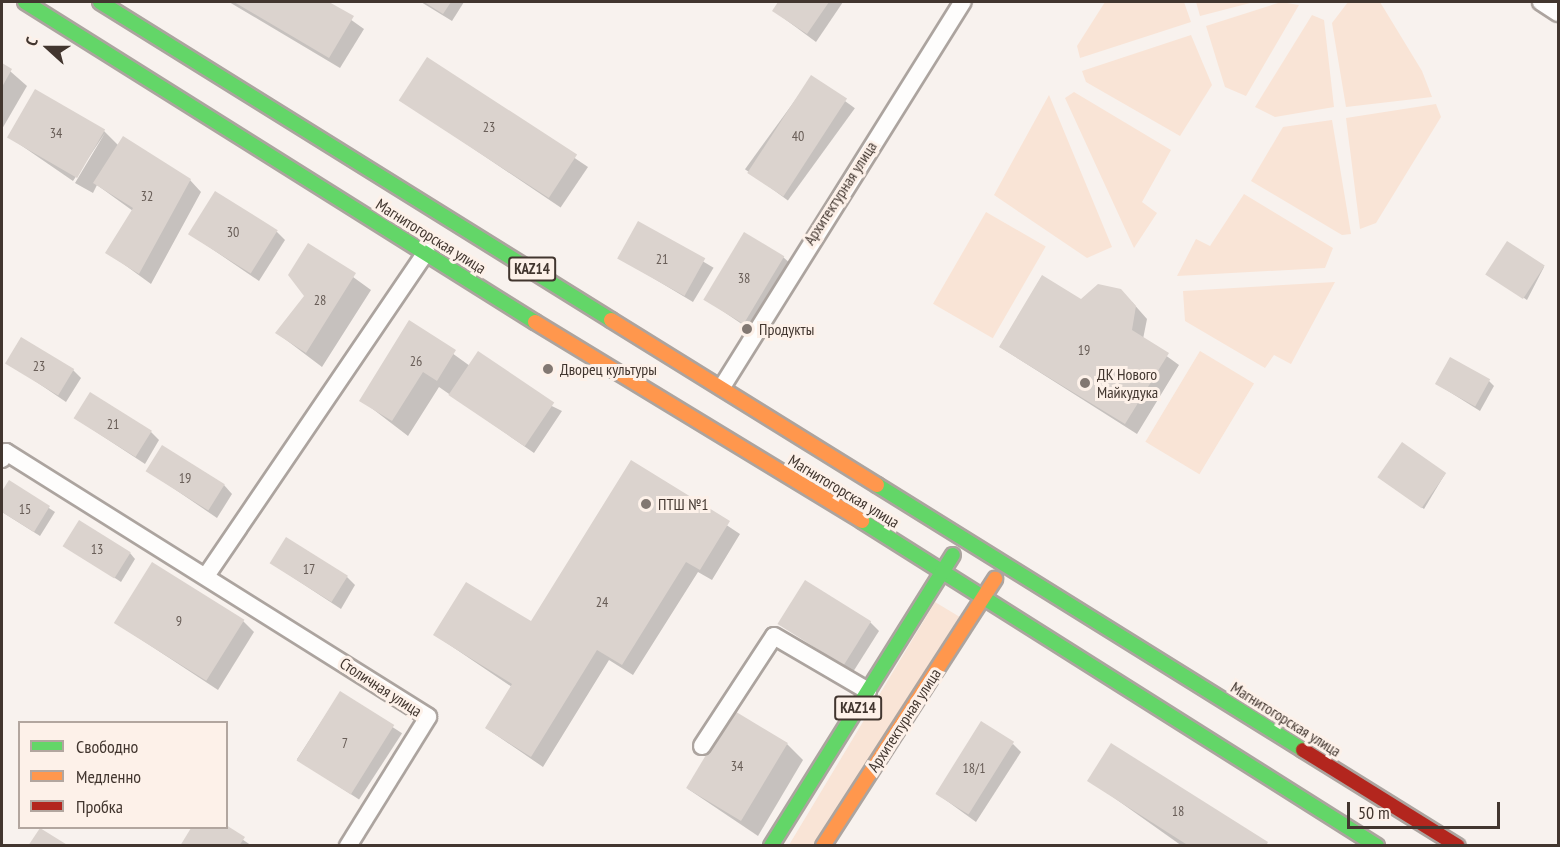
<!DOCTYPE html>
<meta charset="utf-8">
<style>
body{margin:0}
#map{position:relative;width:1560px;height:847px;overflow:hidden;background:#f8f2ee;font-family:"PT Sans Narrow",sans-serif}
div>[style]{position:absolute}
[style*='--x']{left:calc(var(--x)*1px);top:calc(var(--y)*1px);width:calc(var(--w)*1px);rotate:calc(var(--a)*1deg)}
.green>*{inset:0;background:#f9e4d6;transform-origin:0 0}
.shadow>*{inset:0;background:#0003;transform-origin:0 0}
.building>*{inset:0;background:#dbd3ce;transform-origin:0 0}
.roads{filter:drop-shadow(2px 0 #aca49f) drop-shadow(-2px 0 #aca49f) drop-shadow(0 2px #aca49f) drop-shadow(0 -2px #aca49f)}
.street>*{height:16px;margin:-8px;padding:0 8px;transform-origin:8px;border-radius:8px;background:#fefdfc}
.fast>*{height:14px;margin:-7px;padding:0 7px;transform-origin:7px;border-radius:7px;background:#63d668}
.slow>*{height:14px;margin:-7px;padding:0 7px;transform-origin:7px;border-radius:7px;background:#ff974d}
.jam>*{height:14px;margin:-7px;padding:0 7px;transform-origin:7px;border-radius:7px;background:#b3261e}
.dots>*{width:16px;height:16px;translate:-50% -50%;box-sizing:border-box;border:3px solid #fdf1e9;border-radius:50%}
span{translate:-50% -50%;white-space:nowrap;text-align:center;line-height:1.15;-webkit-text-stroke:6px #fdf1e9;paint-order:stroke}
.number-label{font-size:14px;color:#685d57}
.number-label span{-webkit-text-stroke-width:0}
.shield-label span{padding:2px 4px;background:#fdf1e9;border:2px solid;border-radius:4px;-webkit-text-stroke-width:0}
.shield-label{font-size:15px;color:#42362f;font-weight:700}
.street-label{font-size:16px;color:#42362f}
.poi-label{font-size:16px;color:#42362f}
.left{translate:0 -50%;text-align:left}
.frame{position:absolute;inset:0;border:3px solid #42362f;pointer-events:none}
.legend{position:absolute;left:18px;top:721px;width:210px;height:108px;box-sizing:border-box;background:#fdf1e9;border:2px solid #b2a69f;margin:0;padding:8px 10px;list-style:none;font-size:18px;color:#42362f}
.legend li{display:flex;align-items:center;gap:12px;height:30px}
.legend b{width:30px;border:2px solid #b2a69f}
.north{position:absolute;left:18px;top:18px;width:60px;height:60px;-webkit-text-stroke:4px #fdf1e9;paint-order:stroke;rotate:291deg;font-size:16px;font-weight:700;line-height:24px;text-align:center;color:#42362f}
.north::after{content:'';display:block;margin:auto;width:21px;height:27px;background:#42362f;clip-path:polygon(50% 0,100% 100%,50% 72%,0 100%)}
.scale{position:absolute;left:1347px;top:802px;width:153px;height:27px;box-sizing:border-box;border:3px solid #42362f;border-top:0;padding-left:8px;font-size:18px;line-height:21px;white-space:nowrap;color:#42362f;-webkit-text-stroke:4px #fdf1e9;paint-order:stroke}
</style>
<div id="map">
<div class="green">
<i style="clip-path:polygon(1105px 2px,1184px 2px,1191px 22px,1080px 58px,1077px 46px)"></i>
<i style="clip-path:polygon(1196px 2px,1254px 2px,1200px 16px)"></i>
<i style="clip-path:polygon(1281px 2px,1299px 5px,1246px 96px,1225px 87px,1206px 26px)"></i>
<i style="clip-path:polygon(1348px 2px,1380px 2px,1422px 71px,1432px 97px,1346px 107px,1332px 23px)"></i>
<i style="clip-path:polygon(1312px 15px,1324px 20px,1334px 107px,1275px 117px,1255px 107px)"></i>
<i style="clip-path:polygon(1191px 35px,1212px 85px,1180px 136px,1086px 82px,1082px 71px)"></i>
<i style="clip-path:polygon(1074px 92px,1171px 150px,1142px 202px,1157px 213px,1134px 248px,1065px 98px)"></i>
<i style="clip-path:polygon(1049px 95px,1112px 247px,1087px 258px,994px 195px)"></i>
<i style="clip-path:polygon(1436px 104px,1441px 117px,1376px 223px,1360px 229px,1346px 118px)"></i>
<i style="clip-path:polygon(1332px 120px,1351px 234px,1342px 235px,1251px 181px,1283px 127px)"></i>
<i style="clip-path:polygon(1244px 194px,1333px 248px,1325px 268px,1177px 276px,1196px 239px,1210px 246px)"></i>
<i style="left:986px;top:212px;width:69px;height:106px;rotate:30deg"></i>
<i style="clip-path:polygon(1335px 282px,1291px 364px,1274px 355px,1265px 368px,1185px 321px,1183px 291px)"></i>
<i style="left:1200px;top:351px;width:63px;height:106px;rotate:31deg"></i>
<i style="left:935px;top:602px;width:29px;height:288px;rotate:31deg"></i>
</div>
<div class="shadow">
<i style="clip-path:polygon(229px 2px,326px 2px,364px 29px,340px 68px)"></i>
<i style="clip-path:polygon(421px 2px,464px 2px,452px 21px)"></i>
<i style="clip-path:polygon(780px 2px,843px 2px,816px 42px,774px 11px)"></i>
<i style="left:428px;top:59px;width:193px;height:49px;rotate:34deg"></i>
<i style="clip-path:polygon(2px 64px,27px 86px,2px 129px)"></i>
<i style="left:812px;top:77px;width:53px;height:114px;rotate:36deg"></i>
<i style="clip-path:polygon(104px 131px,119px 146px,190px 180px,201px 192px,151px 284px,107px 252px,133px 211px,97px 185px,93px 193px,75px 183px,105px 133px,73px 181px,9px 137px)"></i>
<i style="left:639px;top:223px;width:87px;height:40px;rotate:31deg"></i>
<i style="clip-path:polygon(277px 232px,285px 240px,259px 281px,190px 234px)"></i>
<i style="clip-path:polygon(309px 245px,371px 290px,322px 367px,277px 333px,306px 296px)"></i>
<i style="clip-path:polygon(783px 257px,792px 265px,752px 331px,705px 299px)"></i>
<i style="clip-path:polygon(1544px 267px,1527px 300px,1490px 276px)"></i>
<i style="clip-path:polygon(1082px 301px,1132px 302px,1147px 319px,1143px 339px,1179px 365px,1137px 434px,1000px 347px)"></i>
<i style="clip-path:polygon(409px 322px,470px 366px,562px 411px,534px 453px,439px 387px,408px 436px,361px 400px)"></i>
<i style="clip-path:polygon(7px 362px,73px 370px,81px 378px,66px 402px)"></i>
<i style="clip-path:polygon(1489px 381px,1494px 386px,1480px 411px,1437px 384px)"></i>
<i style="clip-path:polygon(75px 418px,151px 432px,159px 440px,145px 464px)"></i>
<i style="clip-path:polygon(631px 462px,740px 534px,712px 580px,698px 572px,633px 675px,609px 660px,543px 767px,486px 728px,512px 687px,435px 635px,531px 624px)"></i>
<i style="clip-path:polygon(148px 471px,224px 485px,232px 494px,217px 518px)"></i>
<i style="clip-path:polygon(1445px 474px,1424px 509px,1381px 479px)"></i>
<i style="clip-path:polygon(9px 482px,55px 512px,40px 536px,2px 512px,2px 494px)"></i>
<i style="clip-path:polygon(65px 545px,130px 553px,135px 559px,121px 582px)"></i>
<i style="clip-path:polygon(271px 563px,347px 577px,355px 585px,341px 609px)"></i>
<i style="clip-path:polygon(243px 621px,254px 632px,218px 690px,116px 623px)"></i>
<i style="clip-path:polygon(870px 622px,879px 631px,853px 672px,780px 624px)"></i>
<i style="left:340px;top:693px;width:74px;height:79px;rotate:33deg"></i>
<i style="clip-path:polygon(787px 744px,803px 760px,758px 836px,688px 789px)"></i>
<i style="clip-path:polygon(1013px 744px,1021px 752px,976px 822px,936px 793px)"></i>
<i style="clip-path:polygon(1089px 780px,1267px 844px,1269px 846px,1182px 846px)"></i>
<i style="clip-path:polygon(193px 828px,226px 828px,252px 846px,182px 846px)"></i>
</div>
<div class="building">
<i style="clip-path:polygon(234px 2px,329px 2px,354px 16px,329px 58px)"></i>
<i style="clip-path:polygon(424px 2px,451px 2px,443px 14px)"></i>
<i style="clip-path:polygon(778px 2px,829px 2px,807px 34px,772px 11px)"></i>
<i style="left:427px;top:57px;width:179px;height:52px;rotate:33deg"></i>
<i style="clip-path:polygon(2px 63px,12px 69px,2px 87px)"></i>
<i style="left:811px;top:75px;width:43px;height:117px;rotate:33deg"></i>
<i style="left:35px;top:89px;width:81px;height:56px;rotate:30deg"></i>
<i style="clip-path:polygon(123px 136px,191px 179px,139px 274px,105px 253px,133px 208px,93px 183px)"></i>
<i style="left:215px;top:191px;width:74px;height:51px;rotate:32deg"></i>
<i style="left:638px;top:221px;width:77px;height:43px;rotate:29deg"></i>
<i style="left:744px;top:232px;width:47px;height:79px;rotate:31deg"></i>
<i style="left:1507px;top:241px;width:45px;height:40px;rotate:33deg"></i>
<i style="clip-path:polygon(308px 243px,356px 273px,306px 353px,275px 333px,304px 296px,288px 275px)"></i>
<i style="clip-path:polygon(1042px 275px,1081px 299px,1098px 284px,1121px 289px,1136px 306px,1132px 330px,1169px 353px,1125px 424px,999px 347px)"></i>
<i style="clip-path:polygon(409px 320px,456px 350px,437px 381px,423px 372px,392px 421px,359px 401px)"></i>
<i style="left:21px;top:337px;width:62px;height:31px;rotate:31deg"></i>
<i style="left:478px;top:351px;width:92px;height:53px;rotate:34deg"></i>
<i style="left:1450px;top:357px;width:46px;height:31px;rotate:29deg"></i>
<i style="left:90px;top:392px;width:73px;height:31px;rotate:32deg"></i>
<i style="left:1402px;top:442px;width:54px;height:43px;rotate:35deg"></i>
<i style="left:162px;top:445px;width:74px;height:31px;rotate:32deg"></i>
<i style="clip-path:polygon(631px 460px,730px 521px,700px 570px,686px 562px,622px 665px,597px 650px,531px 757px,485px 728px,512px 684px,433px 635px,466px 582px,531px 621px)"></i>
<i style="clip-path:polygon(9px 480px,50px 506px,34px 532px,2px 512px,2px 491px)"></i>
<i style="left:79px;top:520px;width:61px;height:31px;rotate:32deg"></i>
<i style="left:286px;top:537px;width:73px;height:31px;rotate:32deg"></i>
<i style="left:152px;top:562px;width:109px;height:72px;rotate:32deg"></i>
<i style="left:805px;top:580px;width:78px;height:52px;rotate:32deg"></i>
<i style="left:340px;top:691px;width:64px;height:82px;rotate:32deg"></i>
<i style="left:733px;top:710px;width:64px;height:91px;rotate:31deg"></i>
<i style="left:981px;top:721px;width:39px;height:86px;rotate:32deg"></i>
<i style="clip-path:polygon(1111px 743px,1268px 842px,1266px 846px,1189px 846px,1087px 781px)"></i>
<i style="clip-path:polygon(226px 825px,245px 837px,239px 846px,180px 846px,191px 828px)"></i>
<i style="clip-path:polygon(40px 828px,69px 846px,28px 846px)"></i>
</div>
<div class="roads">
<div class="street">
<i style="--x:1541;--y:2;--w:20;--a:33"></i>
<i style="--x:722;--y:387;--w:454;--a:-58"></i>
<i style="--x:2;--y:459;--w:8;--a:-60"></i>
<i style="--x:6;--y:452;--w:498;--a:32.1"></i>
<i style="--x:428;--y:717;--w:152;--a:121.8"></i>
<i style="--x:206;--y:576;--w:392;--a:-55.8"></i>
<i style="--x:702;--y:746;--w:131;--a:-56.8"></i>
<i style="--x:774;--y:636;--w:109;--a:30.3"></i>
</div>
<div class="fast">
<i style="--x:25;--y:2;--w:602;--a:32.11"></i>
<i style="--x:100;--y:2;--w:602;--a:31.89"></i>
<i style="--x:877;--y:485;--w:502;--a:31.88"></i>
<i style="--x:862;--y:521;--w:609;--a:32.25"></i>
<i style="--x:771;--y:846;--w:343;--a:-58"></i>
</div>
<div class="slow">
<i style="--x:611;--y:320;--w:313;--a:31.8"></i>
<i style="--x:535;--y:322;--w:383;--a:31.3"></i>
<i style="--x:823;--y:846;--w:318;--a:-57.2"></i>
</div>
<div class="jam">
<i style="--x:1303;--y:750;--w:182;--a:31.8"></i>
</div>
</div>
<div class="dots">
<i style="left:747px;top:329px;background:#827872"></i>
<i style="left:548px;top:369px;background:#827872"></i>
<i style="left:1085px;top:383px;background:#827872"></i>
<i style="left:646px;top:504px;background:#827872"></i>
</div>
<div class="number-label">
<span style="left:489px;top:127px">23</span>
<span style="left:56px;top:133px">34</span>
<span style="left:798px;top:136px">40</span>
<span style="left:147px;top:196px">32</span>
<span style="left:233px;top:232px">30</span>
<span style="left:662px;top:259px">21</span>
<span style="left:744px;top:278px">38</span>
<span style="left:320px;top:300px">28</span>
<span style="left:1084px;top:350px">19</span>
<span style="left:416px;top:361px">26</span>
<span style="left:39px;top:366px">23</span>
<span style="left:113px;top:424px">21</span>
<span style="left:185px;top:478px">19</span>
<span style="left:25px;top:509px">15</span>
<span style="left:97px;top:549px">13</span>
<span style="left:309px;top:569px">17</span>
<span style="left:602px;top:602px">24</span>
<span style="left:179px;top:621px">9</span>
<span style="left:345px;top:743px">7</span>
<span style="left:737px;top:766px">34</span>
<span style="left:974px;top:768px">18/1</span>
<span style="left:1178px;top:811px">18</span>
</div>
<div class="shield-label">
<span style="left:532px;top:269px">KAZ14</span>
<span style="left:858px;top:708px">KAZ14</span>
</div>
<div class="street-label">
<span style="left:840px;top:193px;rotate:-57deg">Архитектурная улица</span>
<span style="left:431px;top:236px;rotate:32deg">Магнитогорская улица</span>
<span style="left:844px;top:491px;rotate:31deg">Магнитогорская улица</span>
<span style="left:381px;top:687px;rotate:33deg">Столичная улица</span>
<span style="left:1286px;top:719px;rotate:32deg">Магнитогорская улица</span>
<span style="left:904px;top:720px;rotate:-57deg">Архитектурная улица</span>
</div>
<div class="poi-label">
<span class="left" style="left:759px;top:329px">Продукты</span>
<span class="left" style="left:560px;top:369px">Дворец культуры</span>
<span class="left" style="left:1097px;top:383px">ДК Нового<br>Майкудука</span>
<span class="left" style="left:658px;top:504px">ПТШ №1</span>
</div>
<div class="frame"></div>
<ul class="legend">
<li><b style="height:8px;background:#63d668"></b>Свободно</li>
<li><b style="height:8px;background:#ff974d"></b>Медленно</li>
<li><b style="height:8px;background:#b3261e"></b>Пробка</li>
</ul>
<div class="north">С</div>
<div class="scale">50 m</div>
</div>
